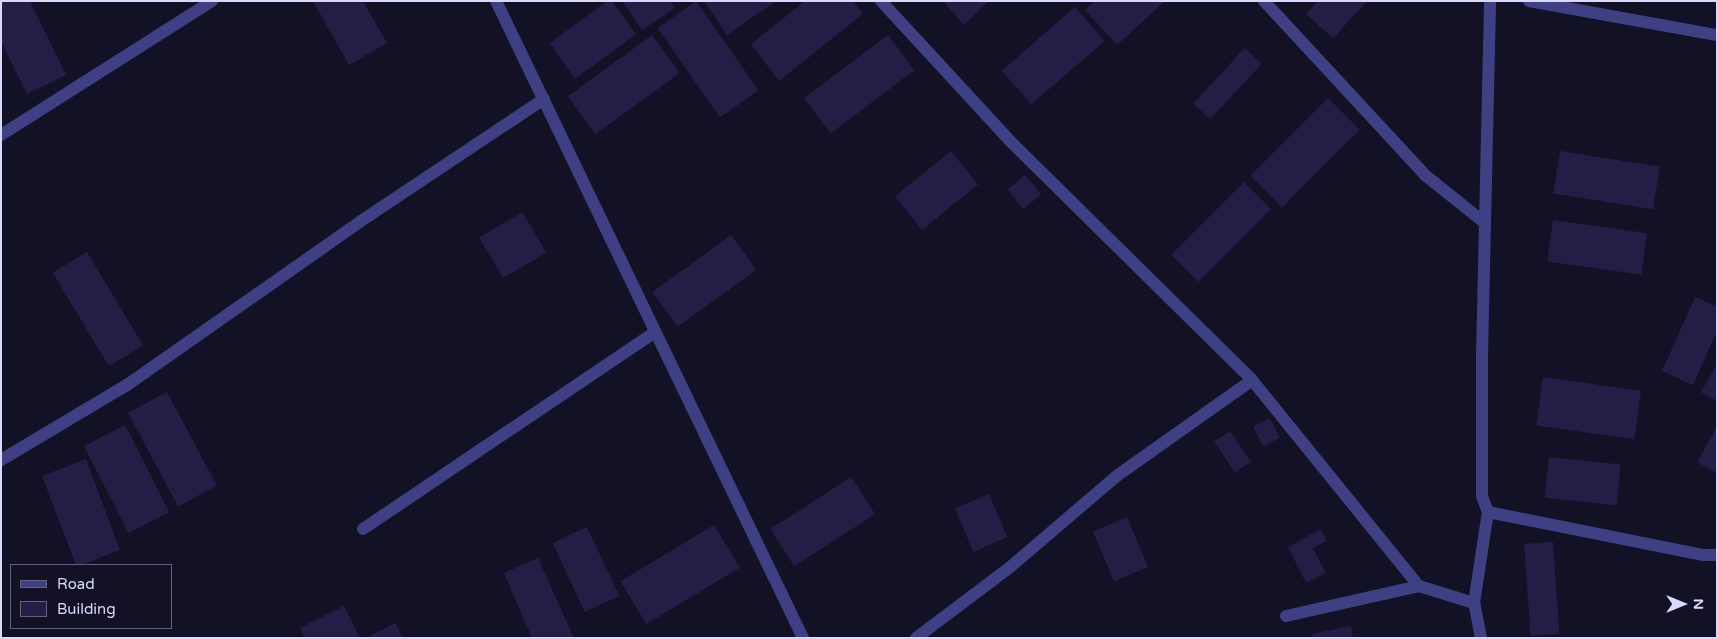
<!DOCTYPE html>
<style>
body{margin:0}
#map{position:relative;width:1718px;height:639px;overflow:hidden;background:#131126;font-family:"Varela Round",sans-serif}
div>[style]{position:absolute}
[style*='--x']{left:calc(var(--x)*1px);top:calc(var(--y)*1px);width:calc(var(--w)*1px);rotate:calc(var(--a)*1deg)}
.building>*{inset:0;background:#241e46;transform-origin:0 0}
.minor>*{height:12px;margin:-6px;padding:0 6px;transform-origin:6px;border-radius:6px;background:#3e4083}
span{translate:-50% -50%;white-space:nowrap;text-align:center;line-height:1.15;-webkit-text-stroke:4px #131126;paint-order:stroke}
.frame{position:absolute;inset:0;border:2px solid #dad8fd;pointer-events:none}
.legend{position:absolute;left:10px;top:564px;width:162px;height:65px;box-sizing:border-box;background:#131126;border:1px solid #63617c;margin:0;padding:6px 9px;list-style:none;font-size:15px;color:#dad8fd}
.legend li{display:flex;align-items:center;gap:10px;height:25px}
.legend b{width:25px;border:1px solid #63617c}
.north{position:absolute;left:1658px;top:579px;width:50px;height:50px;-webkit-text-stroke:4px #131126;paint-order:stroke;rotate:90deg;font-size:14px;font-weight:700;line-height:20px;text-align:center;color:#dad8fd}
.north::after{content:'';display:block;margin:auto;width:18px;height:22px;background:#dad8fd;clip-path:polygon(50% 0,100% 100%,50% 72%,0 100%)}
</style>
<div id="map">
<div class="building">
<i style="clip-path:polygon(4px 1px,30px 1px,66px 75px,27px 94px,1px 42px,1px 3px)"></i>
<i style="clip-path:polygon(313px 1px,363px 1px,387px 43px,349px 65px)"></i>
<i style="clip-path:polygon(607px 1px,612px 1px,636px 34px,575px 79px,550px 43px)"></i>
<i style="clip-path:polygon(622px 1px,670px 1px,675px 8px,642px 30px)"></i>
<i style="left:696px;top:1px;width:109px;height:47px;rotate:55deg"></i>
<i style="clip-path:polygon(704px 1px,776px 1px,727px 35px)"></i>
<i style="clip-path:polygon(805px 1px,853px 1px,863px 14px,779px 81px,751px 44px)"></i>
<i style="clip-path:polygon(943px 1px,989px 1px,964px 25px)"></i>
<i style="clip-path:polygon(1095px 1px,1165px 1px,1117px 45px,1085px 10px)"></i>
<i style="clip-path:polygon(1318px 1px,1367px 1px,1333px 38px,1306px 14px)"></i>
<i style="left:1075px;top:7px;width:45px;height:97px;rotate:49deg"></i>
<i style="left:652px;top:35px;width:47px;height:104px;rotate:54deg"></i>
<i style="left:888px;top:35px;width:44px;height:105px;rotate:53deg"></i>
<i style="left:1245px;top:48px;width:23px;height:76px;rotate:43deg"></i>
<i style="left:1328px;top:98px;width:45px;height:110px;rotate:45deg"></i>
<i style="left:951px;top:151px;width:43px;height:72px;rotate:51deg"></i>
<i style="left:1560px;top:151px;width:101px;height:43px;rotate:9deg"></i>
<i style="left:1025px;top:175px;width:25px;height:23px;rotate:50deg"></i>
<i style="left:1244px;top:182px;width:38px;height:103px;rotate:45deg"></i>
<i style="left:522px;top:212px;width:47px;height:50px;rotate:59deg"></i>
<i style="left:1553px;top:220px;width:95px;height:42px;rotate:8deg"></i>
<i style="left:731px;top:235px;width:43px;height:97px;rotate:54deg"></i>
<i style="left:87px;top:252px;width:109px;height:40px;rotate:59deg"></i>
<i style="clip-path:polygon(1695px 297px,1717px 307px,1717px 331px,1693px 385px,1662px 371px)"></i>
<i style="clip-path:polygon(1717px 364px,1717px 401px,1701px 392px)"></i>
<i style="left:1543px;top:377px;width:99px;height:49px;rotate:8deg"></i>
<i style="left:167px;top:392px;width:106px;height:44px;rotate:62deg"></i>
<i style="left:1270px;top:418px;width:22px;height:19px;rotate:63deg"></i>
<i style="left:125px;top:425px;width:98px;height:46px;rotate:63deg"></i>
<i style="clip-path:polygon(1717px 427px,1717px 473px,1697px 462px)"></i>
<i style="left:1230px;top:431px;width:37px;height:19px;rotate:56deg"></i>
<i style="left:1549px;top:457px;width:72px;height:41px;rotate:6deg"></i>
<i style="clip-path:polygon(86px 459px,120px 550px,81px 565px,76px 565px,42px 476px)"></i>
<i style="left:851px;top:477px;width:44px;height:96px;rotate:57deg"></i>
<i style="left:989px;top:494px;width:47px;height:37px;rotate:67deg"></i>
<i style="left:1127px;top:517px;width:54px;height:37px;rotate:67deg"></i>
<i style="left:714px;top:525px;width:50px;height:109px;rotate:59deg"></i>
<i style="left:587px;top:527px;width:76px;height:38px;rotate:65deg"></i>
<i style="clip-path:polygon(1321px 529px,1327px 541px,1313px 548px,1326px 573px,1306px 583px,1288px 547px)"></i>
<i style="left:1553px;top:542px;width:92px;height:29px;rotate:86deg"></i>
<i style="clip-path:polygon(538px 558px,574px 638px,532px 638px,504px 573px)"></i>
<i style="clip-path:polygon(344px 606px,360px 638px,305px 638px,300px 628px)"></i>
<i style="clip-path:polygon(396px 623px,402px 638px,366px 638px)"></i>
<i style="clip-path:polygon(1351px 626px,1353px 638px,1313px 638px,1312px 634px)"></i>
</div>
<div class="minor">
<i style="--x:496;--y:1;--w:707;--a:64.27"></i>
<i style="--x:881;--y:1;--w:192;--a:47.3"></i>
<i style="--x:1011;--y:142;--w:339;--a:44.6"></i>
<i style="--x:1252;--y:380;--w:265;--a:51"></i>
<i style="--x:1419;--y:586;--w:58;--a:17.2"></i>
<i style="--x:1264;--y:1;--w:237;--a:47.2"></i>
<i style="--x:1425;--y:175;--w:77;--a:38.7"></i>
<i style="--x:1529;--y:1;--w:191;--a:10.3"></i>
<i style="--x:1;--y:135;--w:250;--a:-32.4"></i>
<i style="--x:1;--y:460;--w:147;--a:-30.8"></i>
<i style="--x:127;--y:385;--w:286;--a:-35"></i>
<i style="--x:361;--y:221;--w:220;--a:-33.7"></i>
<i style="--x:1488;--y:512;--w:220;--a:11.3"></i>
<i style="--x:1704;--y:555;--w:13;--a:0"></i>
<i style="--x:363;--y:529;--w:352;--a:-34"></i>
<i style="--x:1286;--y:616;--w:136;--a:-12.7"></i>
<i style="--x:916;--y:638;--w:116;--a:-37"></i>
<i style="--x:1009;--y:568;--w:143;--a:-40.5"></i>
<i style="--x:1118;--y:475;--w:164;--a:-35.3"></i>
<i style="--x:1481;--y:638;--w:36;--a:-101"></i>
<i style="--x:1474;--y:603;--w:92;--a:-81.3"></i>
<i style="--x:1488;--y:512;--w:17;--a:-111"></i>
<i style="--x:1482;--y:496;--w:140;--a:-90"></i>
<i style="--x:1482;--y:356;--w:355;--a:-88.7"></i>
</div>
<div class="frame"></div>
<ul class="legend">
<li><b style="height:6px;background:#3e4083"></b>Road</li>
<li><b style="height:14px;background:#241e46"></b>Building</li>
</ul>
<div class="north">N</div>
</div>
